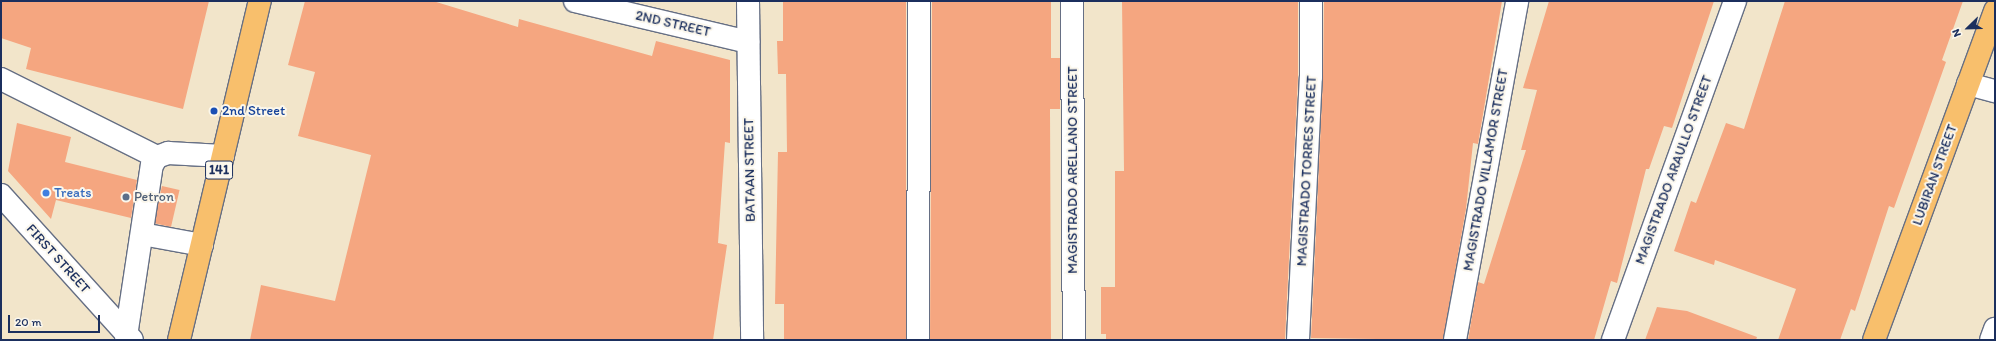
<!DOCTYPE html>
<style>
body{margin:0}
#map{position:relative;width:1996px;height:341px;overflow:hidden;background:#f2e5ca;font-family:Itim,sans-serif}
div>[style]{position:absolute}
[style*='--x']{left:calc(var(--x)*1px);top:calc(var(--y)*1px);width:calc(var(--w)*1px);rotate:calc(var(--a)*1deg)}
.building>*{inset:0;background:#f5a680;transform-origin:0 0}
.roads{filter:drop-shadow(1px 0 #666f84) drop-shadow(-1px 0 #666f84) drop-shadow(0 1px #666f84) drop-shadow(0 -1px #666f84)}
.minor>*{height:22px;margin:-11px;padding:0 11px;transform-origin:11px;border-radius:11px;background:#fff}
.major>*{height:22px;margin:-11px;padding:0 11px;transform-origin:11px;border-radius:11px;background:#f8bf6c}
.dots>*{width:11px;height:11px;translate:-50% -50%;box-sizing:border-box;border:2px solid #fbf7ec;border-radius:50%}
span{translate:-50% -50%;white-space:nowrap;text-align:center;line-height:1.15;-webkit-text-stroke:4px #fbf7ec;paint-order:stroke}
.shield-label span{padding:1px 3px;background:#fbf7ec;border:1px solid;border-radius:3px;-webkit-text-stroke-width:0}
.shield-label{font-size:13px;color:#1b2f5e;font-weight:700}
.street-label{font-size:14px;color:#1b2f5e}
.transit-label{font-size:14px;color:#164399}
.left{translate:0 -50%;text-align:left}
.shop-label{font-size:14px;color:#366cbe}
.service-label{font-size:14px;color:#4e5e75}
.frame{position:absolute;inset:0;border:2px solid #1b2f5e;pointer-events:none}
.north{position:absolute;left:1948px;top:8px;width:40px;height:40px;-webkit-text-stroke:3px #fbf7ec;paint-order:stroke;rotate:247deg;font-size:11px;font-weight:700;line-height:16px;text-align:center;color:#1b2f5e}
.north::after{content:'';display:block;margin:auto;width:14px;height:18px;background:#1b2f5e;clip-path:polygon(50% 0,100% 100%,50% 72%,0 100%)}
.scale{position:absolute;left:8px;top:315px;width:92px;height:18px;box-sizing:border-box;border:2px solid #1b2f5e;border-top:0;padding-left:5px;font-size:12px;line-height:14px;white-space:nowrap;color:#1b2f5e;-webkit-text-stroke:3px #fbf7ec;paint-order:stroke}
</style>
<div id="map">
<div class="building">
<i style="clip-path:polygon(1px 1px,209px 1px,183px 109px,26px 69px,31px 48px,1px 38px)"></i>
<i style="clip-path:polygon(305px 1px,433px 1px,518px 27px,519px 19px,652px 56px,656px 41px,730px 60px,730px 143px,725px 142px,718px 243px,727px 245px,713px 340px,250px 340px,261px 285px,335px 301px,371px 155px,298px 136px,315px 72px,288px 65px)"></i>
<i style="clip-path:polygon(783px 1px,906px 1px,906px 340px,784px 340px,784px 304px,775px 304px,778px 152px,787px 152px,786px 74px,778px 74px,777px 41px,783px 41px)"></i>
<i style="clip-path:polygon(932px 1px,1051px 1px,1051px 58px,1060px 58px,1060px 109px,1050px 109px,1051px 340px,930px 340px)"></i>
<i style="clip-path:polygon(1122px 1px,1298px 1px,1298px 77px,1285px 339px,1106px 340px,1106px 334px,1101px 334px,1101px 287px,1115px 287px,1115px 171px,1124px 171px)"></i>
<i style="clip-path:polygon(1324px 1px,1502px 1px,1478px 144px,1473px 143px,1466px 209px,1443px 340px,1311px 338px,1323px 78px)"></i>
<i style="clip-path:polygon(1549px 1px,1714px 1px,1672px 128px,1664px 126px,1649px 169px,1646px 169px,1617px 283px,1611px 281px,1594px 340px,1468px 340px,1478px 282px,1484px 284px,1526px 150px,1521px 150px,1537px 90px,1523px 88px)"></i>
<i style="clip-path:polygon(1785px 1px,1963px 1px,1942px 60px,1946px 62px,1894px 208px,1889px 206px,1855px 311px,1851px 309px,1840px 340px,1778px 340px,1796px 289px,1715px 260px,1714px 265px,1674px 251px,1691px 201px,1696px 203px,1726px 123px,1744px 129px)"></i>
<i style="clip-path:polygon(17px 123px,71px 137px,65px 162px,137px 180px,131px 218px,56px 200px,51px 219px,8px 171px)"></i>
<i style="left:162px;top:186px;width:18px;height:38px;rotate:13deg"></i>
<i style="clip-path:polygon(1657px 307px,1687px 311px,1757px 337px,1756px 340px,1645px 340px)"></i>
</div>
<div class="roads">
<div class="minor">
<i style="--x:575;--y:1;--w:178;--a:13.3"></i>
<i style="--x:748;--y:1;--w:339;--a:89.3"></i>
<i style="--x:1072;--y:1;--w:339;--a:89.7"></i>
<i style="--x:1;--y:79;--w:174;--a:26.6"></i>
<i style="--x:1968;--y:84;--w:28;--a:15"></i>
<i style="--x:1;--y:195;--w:195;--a:47.9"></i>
<i style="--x:142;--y:234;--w:61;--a:10.4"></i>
<i style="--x:126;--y:336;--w:173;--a:-81.4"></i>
<i style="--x:152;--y:165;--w:9;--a:-58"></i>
<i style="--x:157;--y:157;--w:12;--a:-20"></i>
<i style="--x:168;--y:153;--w:55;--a:3.1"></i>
<i style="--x:918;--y:340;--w:339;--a:-89.8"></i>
<i style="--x:1298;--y:340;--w:263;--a:-87.2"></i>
<i style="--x:1311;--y:77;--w:76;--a:-90"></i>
<i style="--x:1455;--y:340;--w:345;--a:-79.6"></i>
<i style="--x:1613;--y:340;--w:360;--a:-70.2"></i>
<i style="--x:1991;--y:340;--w:12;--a:-70"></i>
</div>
<div class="major">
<i style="--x:179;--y:340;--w:349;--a:-76.6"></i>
<i style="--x:1874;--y:340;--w:351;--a:-69.8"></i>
</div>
</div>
<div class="dots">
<i style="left:214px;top:111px;background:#1a4fb4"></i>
<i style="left:46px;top:193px;background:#3f7fe0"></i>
<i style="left:126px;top:197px;background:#5c6f8a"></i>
</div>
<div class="shield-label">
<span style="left:219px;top:170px">141</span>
</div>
<div class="street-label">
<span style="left:673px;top:24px;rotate:13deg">2ND STREET</span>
<span style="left:750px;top:170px;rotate:-91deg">BATAAN STREET</span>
<span style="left:1073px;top:170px;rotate:-90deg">MAGISTRADO ARELLANO STREET</span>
<span style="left:1486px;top:170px;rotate:-80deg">MAGISTRADO VILLAMOR STREET</span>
<span style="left:1674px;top:170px;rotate:-70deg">MAGISTRADO ARAULLO STREET</span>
<span style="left:1307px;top:171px;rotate:-87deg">MAGISTRADO TORRES STREET</span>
<span style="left:1935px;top:175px;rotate:-70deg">LUBIRAN STREET</span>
<span style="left:58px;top:259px;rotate:48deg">FIRST STREET</span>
</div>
<div class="transit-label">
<span class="left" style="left:222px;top:111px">2nd Street</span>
</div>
<div class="shop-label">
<span class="left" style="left:54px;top:193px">Treats</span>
</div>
<div class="service-label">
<span class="left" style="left:134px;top:197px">Petron</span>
</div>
<div class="frame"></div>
<div class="north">N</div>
<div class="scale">20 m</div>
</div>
